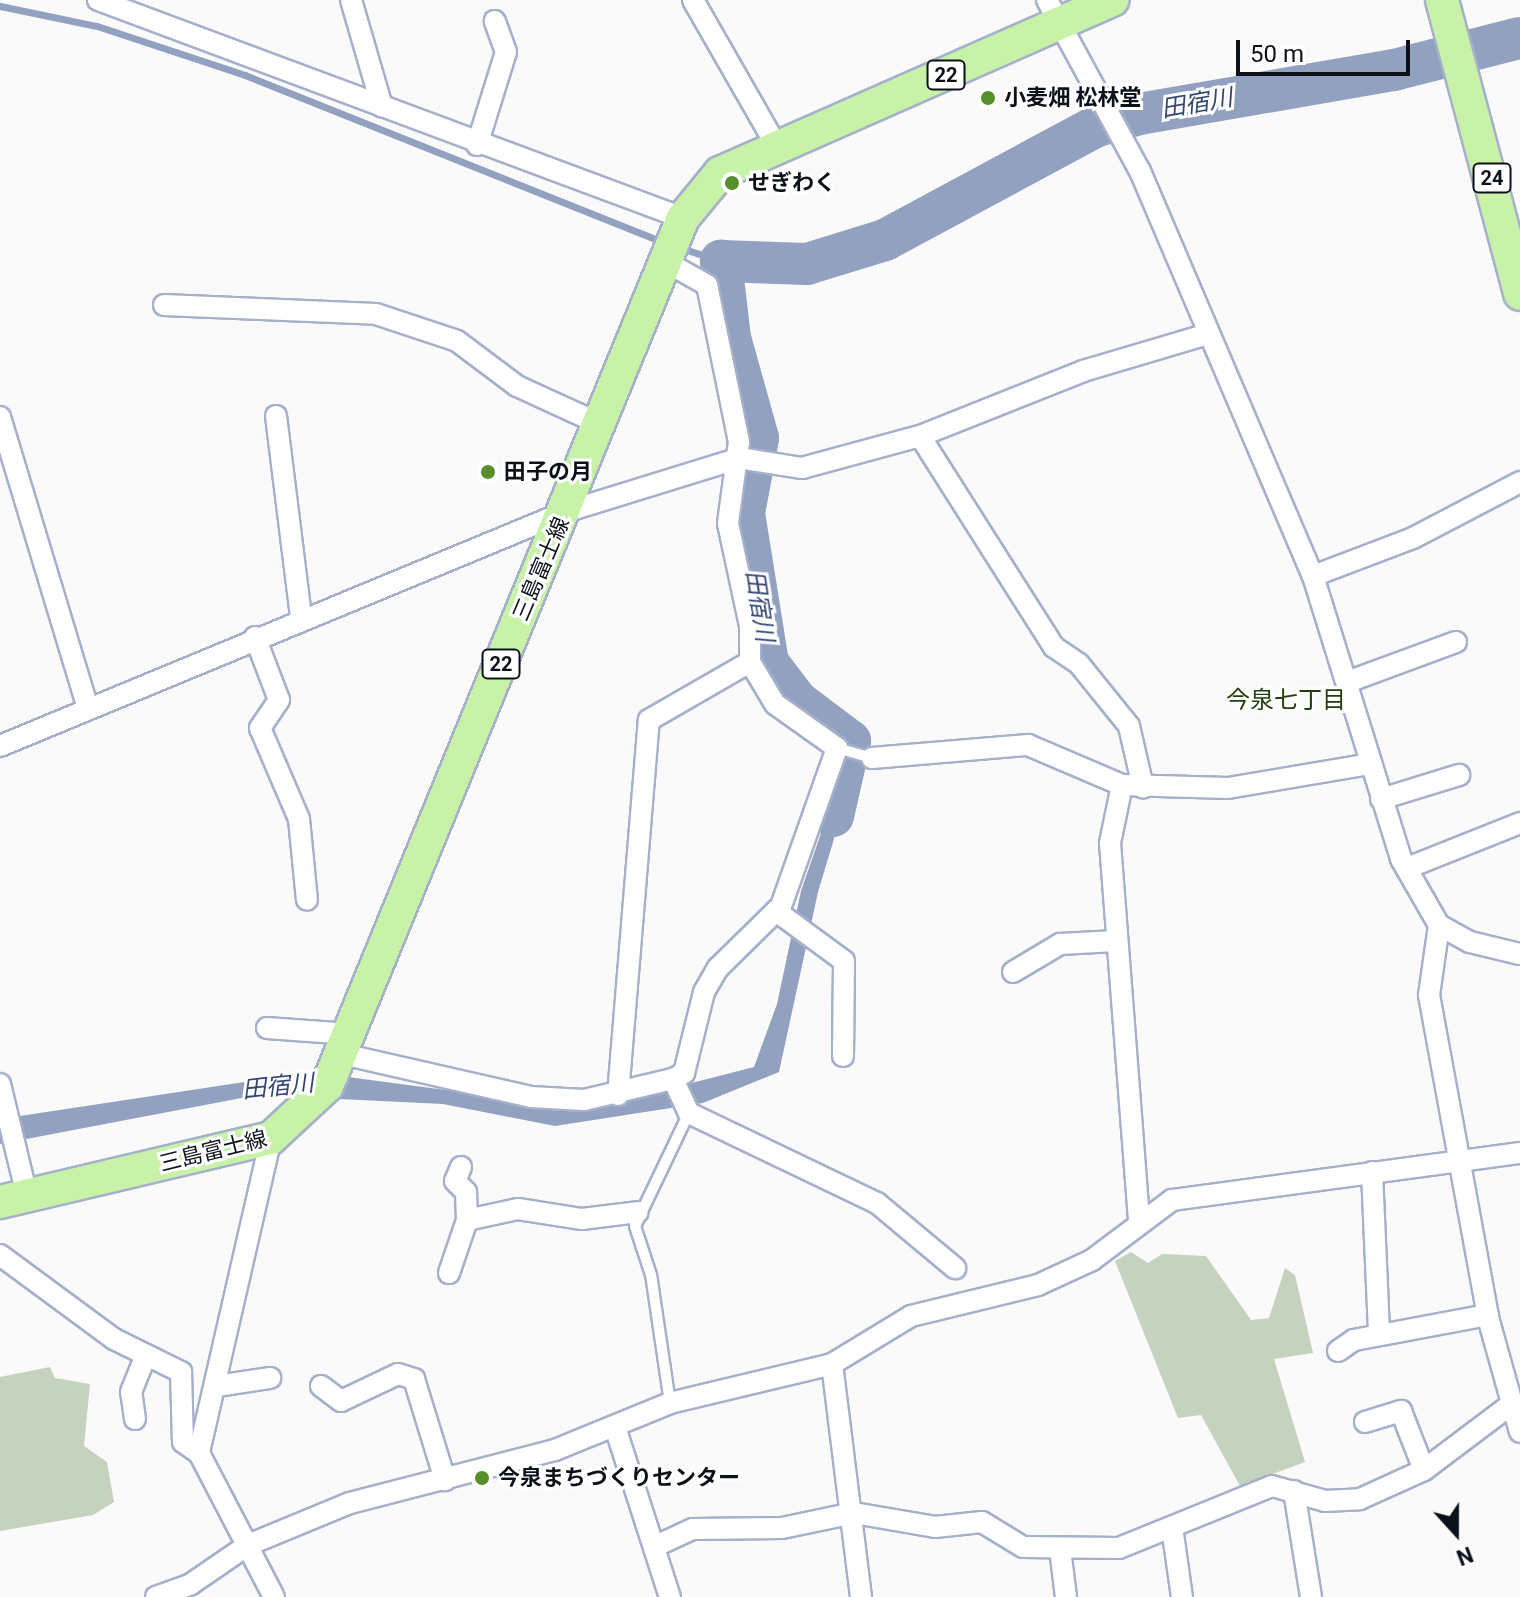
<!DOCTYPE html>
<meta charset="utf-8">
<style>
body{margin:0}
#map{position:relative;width:1520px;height:1597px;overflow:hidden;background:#fafafa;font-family:Roboto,"Noto Sans JP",sans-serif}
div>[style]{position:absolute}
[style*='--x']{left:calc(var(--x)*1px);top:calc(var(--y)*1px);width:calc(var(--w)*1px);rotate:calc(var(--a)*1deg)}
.green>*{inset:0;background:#c5d2bd}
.water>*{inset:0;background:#93a1c0}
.stream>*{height:7px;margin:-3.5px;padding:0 3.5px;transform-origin:3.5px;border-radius:3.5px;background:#93a1c0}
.river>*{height:42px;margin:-21px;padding:0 21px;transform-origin:21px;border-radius:21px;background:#93a1c0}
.roads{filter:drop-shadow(2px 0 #a5b0cb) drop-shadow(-2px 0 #a5b0cb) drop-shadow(0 2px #a5b0cb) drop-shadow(0 -2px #a5b0cb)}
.service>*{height:10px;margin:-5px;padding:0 5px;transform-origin:5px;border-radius:5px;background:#fff}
.minor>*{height:20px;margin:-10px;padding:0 10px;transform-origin:10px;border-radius:10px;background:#fff}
.primary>*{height:32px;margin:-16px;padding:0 16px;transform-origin:16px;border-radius:16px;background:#c7f2a8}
.dots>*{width:22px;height:22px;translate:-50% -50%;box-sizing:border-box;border:4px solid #fff;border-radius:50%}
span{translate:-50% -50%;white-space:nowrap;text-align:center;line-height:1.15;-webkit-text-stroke:6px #fff;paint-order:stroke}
.shield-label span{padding:2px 6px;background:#fff;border:2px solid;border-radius:6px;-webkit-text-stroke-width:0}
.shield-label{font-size:20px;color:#0c1019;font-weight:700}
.poi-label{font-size:22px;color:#0c1019;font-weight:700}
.left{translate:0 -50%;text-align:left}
.street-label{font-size:22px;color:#0c1019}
.water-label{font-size:24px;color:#344572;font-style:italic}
.neighbourhood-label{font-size:24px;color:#233e0e}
.north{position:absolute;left:1416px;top:1493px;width:80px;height:80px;-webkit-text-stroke:6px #fff;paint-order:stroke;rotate:159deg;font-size:22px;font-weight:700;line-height:32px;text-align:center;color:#0c1019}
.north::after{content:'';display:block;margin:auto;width:28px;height:36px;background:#0c1019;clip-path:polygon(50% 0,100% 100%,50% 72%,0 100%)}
.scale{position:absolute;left:1236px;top:40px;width:174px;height:36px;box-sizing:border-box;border:4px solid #0c1019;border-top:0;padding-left:10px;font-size:24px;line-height:28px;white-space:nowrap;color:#0c1019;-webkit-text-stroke:6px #fff;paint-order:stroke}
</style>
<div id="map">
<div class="green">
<i style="clip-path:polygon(1131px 1252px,1148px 1263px,1162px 1254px,1206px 1256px,1251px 1320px,1269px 1318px,1285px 1268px,1295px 1275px,1313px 1353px,1274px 1359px,1305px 1462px,1240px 1486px,1201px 1415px,1178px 1418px,1115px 1261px)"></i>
<i style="clip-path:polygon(50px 1367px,55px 1378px,90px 1384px,84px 1446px,107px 1462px,114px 1502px,93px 1515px,0 1531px,0 1377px)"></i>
</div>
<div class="water">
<i style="clip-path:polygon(777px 665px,802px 701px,857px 738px,859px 756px,818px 892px,779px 1072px,703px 1103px,555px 1126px,443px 1104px,257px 1095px,0 1144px,0 1119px,310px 1072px,590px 1109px,754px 1067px,777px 1004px,801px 891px,847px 758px,845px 742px,781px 691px,766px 668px)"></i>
</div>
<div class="stream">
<i style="--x:0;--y:6;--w:99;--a:11.7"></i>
<i style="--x:97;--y:26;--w:156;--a:18.3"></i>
<i style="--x:245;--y:75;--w:452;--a:21.8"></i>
<i style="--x:681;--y:248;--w:42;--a:18"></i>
</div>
<div class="river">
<i style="--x:833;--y:816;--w:77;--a:-77.2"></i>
<i style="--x:850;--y:741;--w:66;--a:-143"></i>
<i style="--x:797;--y:701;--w:48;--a:-127.3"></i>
<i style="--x:768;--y:663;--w:152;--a:-99.1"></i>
<i style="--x:744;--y:513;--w:76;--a:-79.4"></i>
<i style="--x:758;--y:438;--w:104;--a:-105.6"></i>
<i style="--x:730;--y:338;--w:78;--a:-96.7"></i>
<i style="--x:721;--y:261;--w:86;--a:2"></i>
<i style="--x:807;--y:264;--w:82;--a:-17.1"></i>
<i style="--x:885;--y:240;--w:241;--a:-28.3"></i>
<i style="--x:1097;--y:126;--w:44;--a:-15.9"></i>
<i style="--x:1139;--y:114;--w:259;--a:-9.8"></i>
<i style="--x:1394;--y:70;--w:130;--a:-14.3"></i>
</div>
<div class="roads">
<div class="service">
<i style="--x:837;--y:748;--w:36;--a:16"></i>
<i style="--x:670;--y:1403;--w:129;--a:-98.4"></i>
<i style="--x:651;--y:1275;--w:52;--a:-108.1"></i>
<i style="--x:635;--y:1226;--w:125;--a:-64.5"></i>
</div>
<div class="minor">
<i style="--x:98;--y:0;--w:624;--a:20.44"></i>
<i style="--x:351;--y:0;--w:111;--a:73.8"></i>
<i style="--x:693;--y:0;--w:173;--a:60.2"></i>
<i style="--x:1047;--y:0;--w:195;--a:61.5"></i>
<i style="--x:1140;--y:171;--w:440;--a:66.9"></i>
<i style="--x:1313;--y:576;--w:296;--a:72.7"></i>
<i style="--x:1401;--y:859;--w:76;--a:60.1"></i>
<i style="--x:1439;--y:925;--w:35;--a:29"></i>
<i style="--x:1470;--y:942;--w:51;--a:13.5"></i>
<i style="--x:477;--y:145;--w:97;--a:-72.7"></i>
<i style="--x:506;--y:52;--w:33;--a:-110"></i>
<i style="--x:164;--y:305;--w:212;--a:2.4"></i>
<i style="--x:376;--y:314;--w:85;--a:18.4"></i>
<i style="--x:457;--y:341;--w:75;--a:36.9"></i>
<i style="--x:517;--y:386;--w:91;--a:24.6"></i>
<i style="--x:276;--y:416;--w:203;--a:82.9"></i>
<i style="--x:0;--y:417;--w:305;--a:73.2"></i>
<i style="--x:920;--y:436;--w:250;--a:57.6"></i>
<i style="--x:1054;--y:647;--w:30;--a:34"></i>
<i style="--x:1079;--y:664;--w:80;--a:51.1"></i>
<i style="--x:1129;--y:726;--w:63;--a:77.1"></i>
<i style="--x:1313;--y:576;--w:107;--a:-20.8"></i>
<i style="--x:1413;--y:538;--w:121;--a:-27.6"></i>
<i style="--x:255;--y:637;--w:67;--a:69.1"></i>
<i style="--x:279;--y:700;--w:34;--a:124"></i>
<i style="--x:260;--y:728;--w:99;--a:66.8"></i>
<i style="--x:299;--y:819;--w:81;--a:84.4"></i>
<i style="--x:1350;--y:681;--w:113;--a:-20.2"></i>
<i style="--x:0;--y:746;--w:612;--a:-22.5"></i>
<i style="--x:565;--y:512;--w:182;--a:-17.2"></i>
<i style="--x:739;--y:458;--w:64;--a:9"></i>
<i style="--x:802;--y:468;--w:122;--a:-15.2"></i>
<i style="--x:920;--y:436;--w:175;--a:-21.7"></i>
<i style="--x:1083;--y:371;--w:130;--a:-16.5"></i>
<i style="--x:872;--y:758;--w:157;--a:-4.8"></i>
<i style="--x:1028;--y:745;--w:102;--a:23.1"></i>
<i style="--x:1122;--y:785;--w:106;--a:1.6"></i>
<i style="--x:1228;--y:788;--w:144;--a:-9.6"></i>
<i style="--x:1122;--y:785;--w:59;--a:101.7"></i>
<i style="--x:1110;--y:843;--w:376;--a:85.6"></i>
<i style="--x:1381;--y:799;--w:82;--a:-17.1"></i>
<i style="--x:1407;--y:868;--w:122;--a:-21.7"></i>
<i style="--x:776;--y:911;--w:84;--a:36.3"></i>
<i style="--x:844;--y:961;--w:95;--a:90.6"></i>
<i style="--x:1439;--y:925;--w:71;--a:98.1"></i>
<i style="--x:1429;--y:995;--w:331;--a:79.6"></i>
<i style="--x:1489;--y:1321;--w:115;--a:74.4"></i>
<i style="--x:1013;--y:972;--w:55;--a:-30.8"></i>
<i style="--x:1060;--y:944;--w:56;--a:-3.1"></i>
<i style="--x:267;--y:1028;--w:83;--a:4.1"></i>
<i style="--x:342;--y:1054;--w:194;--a:12.8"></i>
<i style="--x:531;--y:1097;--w:53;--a:3.2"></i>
<i style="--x:584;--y:1100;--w:91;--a:-13.3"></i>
<i style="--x:673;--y:1079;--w:13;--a:-29"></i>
<i style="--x:684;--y:1073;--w:83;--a:-76.1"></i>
<i style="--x:704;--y:992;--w:28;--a:-60"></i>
<i style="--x:718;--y:968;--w:88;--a:-44.5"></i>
<i style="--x:781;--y:906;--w:168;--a:-70.5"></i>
<i style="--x:837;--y:748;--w:76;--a:-144.6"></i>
<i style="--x:775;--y:704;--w:49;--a:-120.8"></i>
<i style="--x:750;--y:662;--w:36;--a:-90"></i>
<i style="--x:750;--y:626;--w:105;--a:-102.1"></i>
<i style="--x:728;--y:523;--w:82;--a:-82.3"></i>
<i style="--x:739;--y:442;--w:160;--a:-101.5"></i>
<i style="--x:707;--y:285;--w:45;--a:-150.6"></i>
<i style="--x:673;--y:1079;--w:38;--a:65"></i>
<i style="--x:689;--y:1113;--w:208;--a:25.6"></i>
<i style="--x:877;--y:1203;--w:102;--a:39.8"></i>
<i style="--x:0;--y:1084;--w:115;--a:76.4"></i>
<i style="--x:618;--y:1095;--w:376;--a:-85.3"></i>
<i style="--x:649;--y:720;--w:116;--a:-29.9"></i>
<i style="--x:271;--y:1138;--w:323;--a:102.9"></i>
<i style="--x:199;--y:1453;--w:162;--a:62.5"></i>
<i style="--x:461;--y:1167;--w:15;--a:113"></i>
<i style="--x:455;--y:1181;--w:16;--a:45"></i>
<i style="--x:466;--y:1192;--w:28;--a:88"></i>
<i style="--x:1372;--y:1172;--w:163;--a:87.5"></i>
<i style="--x:0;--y:1255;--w:142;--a:36.4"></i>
<i style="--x:114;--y:1339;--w:75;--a:26.2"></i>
<i style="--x:181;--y:1372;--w:70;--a:88.4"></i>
<i style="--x:183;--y:1442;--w:19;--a:35"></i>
<i style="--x:449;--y:1273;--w:56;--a:-71.2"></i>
<i style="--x:467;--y:1220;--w:52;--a:-12.2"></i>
<i style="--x:518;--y:1209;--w:65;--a:8.9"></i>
<i style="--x:582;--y:1219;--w:56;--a:-7.1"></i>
<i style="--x:1338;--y:1351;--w:19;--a:-35"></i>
<i style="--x:1354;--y:1340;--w:136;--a:-10.6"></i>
<i style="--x:832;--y:1364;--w:235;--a:82.9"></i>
<i style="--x:217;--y:1386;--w:54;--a:-8.6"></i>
<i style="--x:321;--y:1386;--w:25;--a:37"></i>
<i style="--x:341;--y:1401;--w:63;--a:-25.3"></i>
<i style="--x:398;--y:1374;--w:17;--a:17"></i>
<i style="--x:414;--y:1379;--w:106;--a:72.9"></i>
<i style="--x:135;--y:1419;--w:27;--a:-98"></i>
<i style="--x:131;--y:1392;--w:40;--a:-68"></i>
<i style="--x:1365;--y:1422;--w:38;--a:-17"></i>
<i style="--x:1401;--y:1411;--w:63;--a:68.7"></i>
<i style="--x:615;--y:1427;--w:179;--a:72.1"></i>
<i style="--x:1294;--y:1491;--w:107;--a:80.9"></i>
<i style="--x:1172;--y:1527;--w:71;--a:81.9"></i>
<i style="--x:658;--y:1545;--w:38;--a:-25"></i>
<i style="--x:693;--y:1529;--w:89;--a:-0.6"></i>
<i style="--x:782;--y:1528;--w:74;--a:-11.8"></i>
<i style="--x:854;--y:1513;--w:82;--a:9.8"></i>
<i style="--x:935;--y:1527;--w:47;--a:-6.1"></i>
<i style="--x:982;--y:1522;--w:48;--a:31.4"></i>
<i style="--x:1023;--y:1547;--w:96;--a:0.6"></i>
<i style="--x:1119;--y:1548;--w:165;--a:-22.1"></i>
<i style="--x:1272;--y:1486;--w:55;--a:15.8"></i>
<i style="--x:1325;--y:1501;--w:35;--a:-3"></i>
<i style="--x:1360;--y:1499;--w:70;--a:-24.4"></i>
<i style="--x:1424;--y:1470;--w:106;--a:-37"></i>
<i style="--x:1060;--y:1549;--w:48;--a:82.9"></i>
<i style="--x:156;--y:1597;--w:37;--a:-20"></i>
<i style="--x:191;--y:1584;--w:69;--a:-34.4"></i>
<i style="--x:248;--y:1545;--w:110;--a:-22.4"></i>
<i style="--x:350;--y:1503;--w:212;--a:-14.5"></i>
<i style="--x:555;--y:1450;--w:124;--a:-22.2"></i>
<i style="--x:670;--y:1403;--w:167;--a:-13.5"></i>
<i style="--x:832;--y:1364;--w:92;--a:-31.3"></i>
<i style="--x:911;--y:1316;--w:131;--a:-13.7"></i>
<i style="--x:1038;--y:1285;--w:60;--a:-24.8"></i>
<i style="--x:1092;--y:1260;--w:100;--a:-36.9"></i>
<i style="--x:1172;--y:1200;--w:351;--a:-7.7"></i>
</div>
<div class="primary">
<i style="--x:1442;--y:0;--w:304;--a:75.1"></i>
<i style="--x:0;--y:1202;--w:278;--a:-13.3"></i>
<i style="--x:271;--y:1138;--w:76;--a:-42.9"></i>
<i style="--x:327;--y:1086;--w:938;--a:-67.7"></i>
<i style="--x:683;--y:218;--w:58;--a:-50.6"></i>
<i style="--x:720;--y:173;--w:429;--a:-23.8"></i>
</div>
</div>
<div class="dots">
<i style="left:988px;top:98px;background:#578f2b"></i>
<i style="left:732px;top:183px;background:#578f2b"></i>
<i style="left:488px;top:472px;background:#578f2b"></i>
<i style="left:482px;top:1478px;background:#578f2b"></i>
</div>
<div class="shield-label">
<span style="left:946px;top:75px">22</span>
<span style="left:1492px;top:178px">24</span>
<span style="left:501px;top:664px">22</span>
</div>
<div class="poi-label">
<span class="left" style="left:1004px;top:98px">小麦畑 松林堂</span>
<span class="left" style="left:748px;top:183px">せぎわく</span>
<span class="left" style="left:504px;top:472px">田子の月</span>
<span class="left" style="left:498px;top:1478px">今泉まちづくりセンター</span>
</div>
<div class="street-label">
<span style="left:541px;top:569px;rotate:-67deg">三島富士線</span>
<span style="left:213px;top:1151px;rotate:-14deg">三島富士線</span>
</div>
<div class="water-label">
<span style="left:1197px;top:104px;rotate:-10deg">田宿川</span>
<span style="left:759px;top:606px;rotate:81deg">田宿川</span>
<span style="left:278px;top:1087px;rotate:-6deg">田宿川</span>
</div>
<div class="neighbourhood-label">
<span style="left:1286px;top:701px">今泉七丁目</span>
</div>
<div class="north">N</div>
<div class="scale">50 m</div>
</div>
